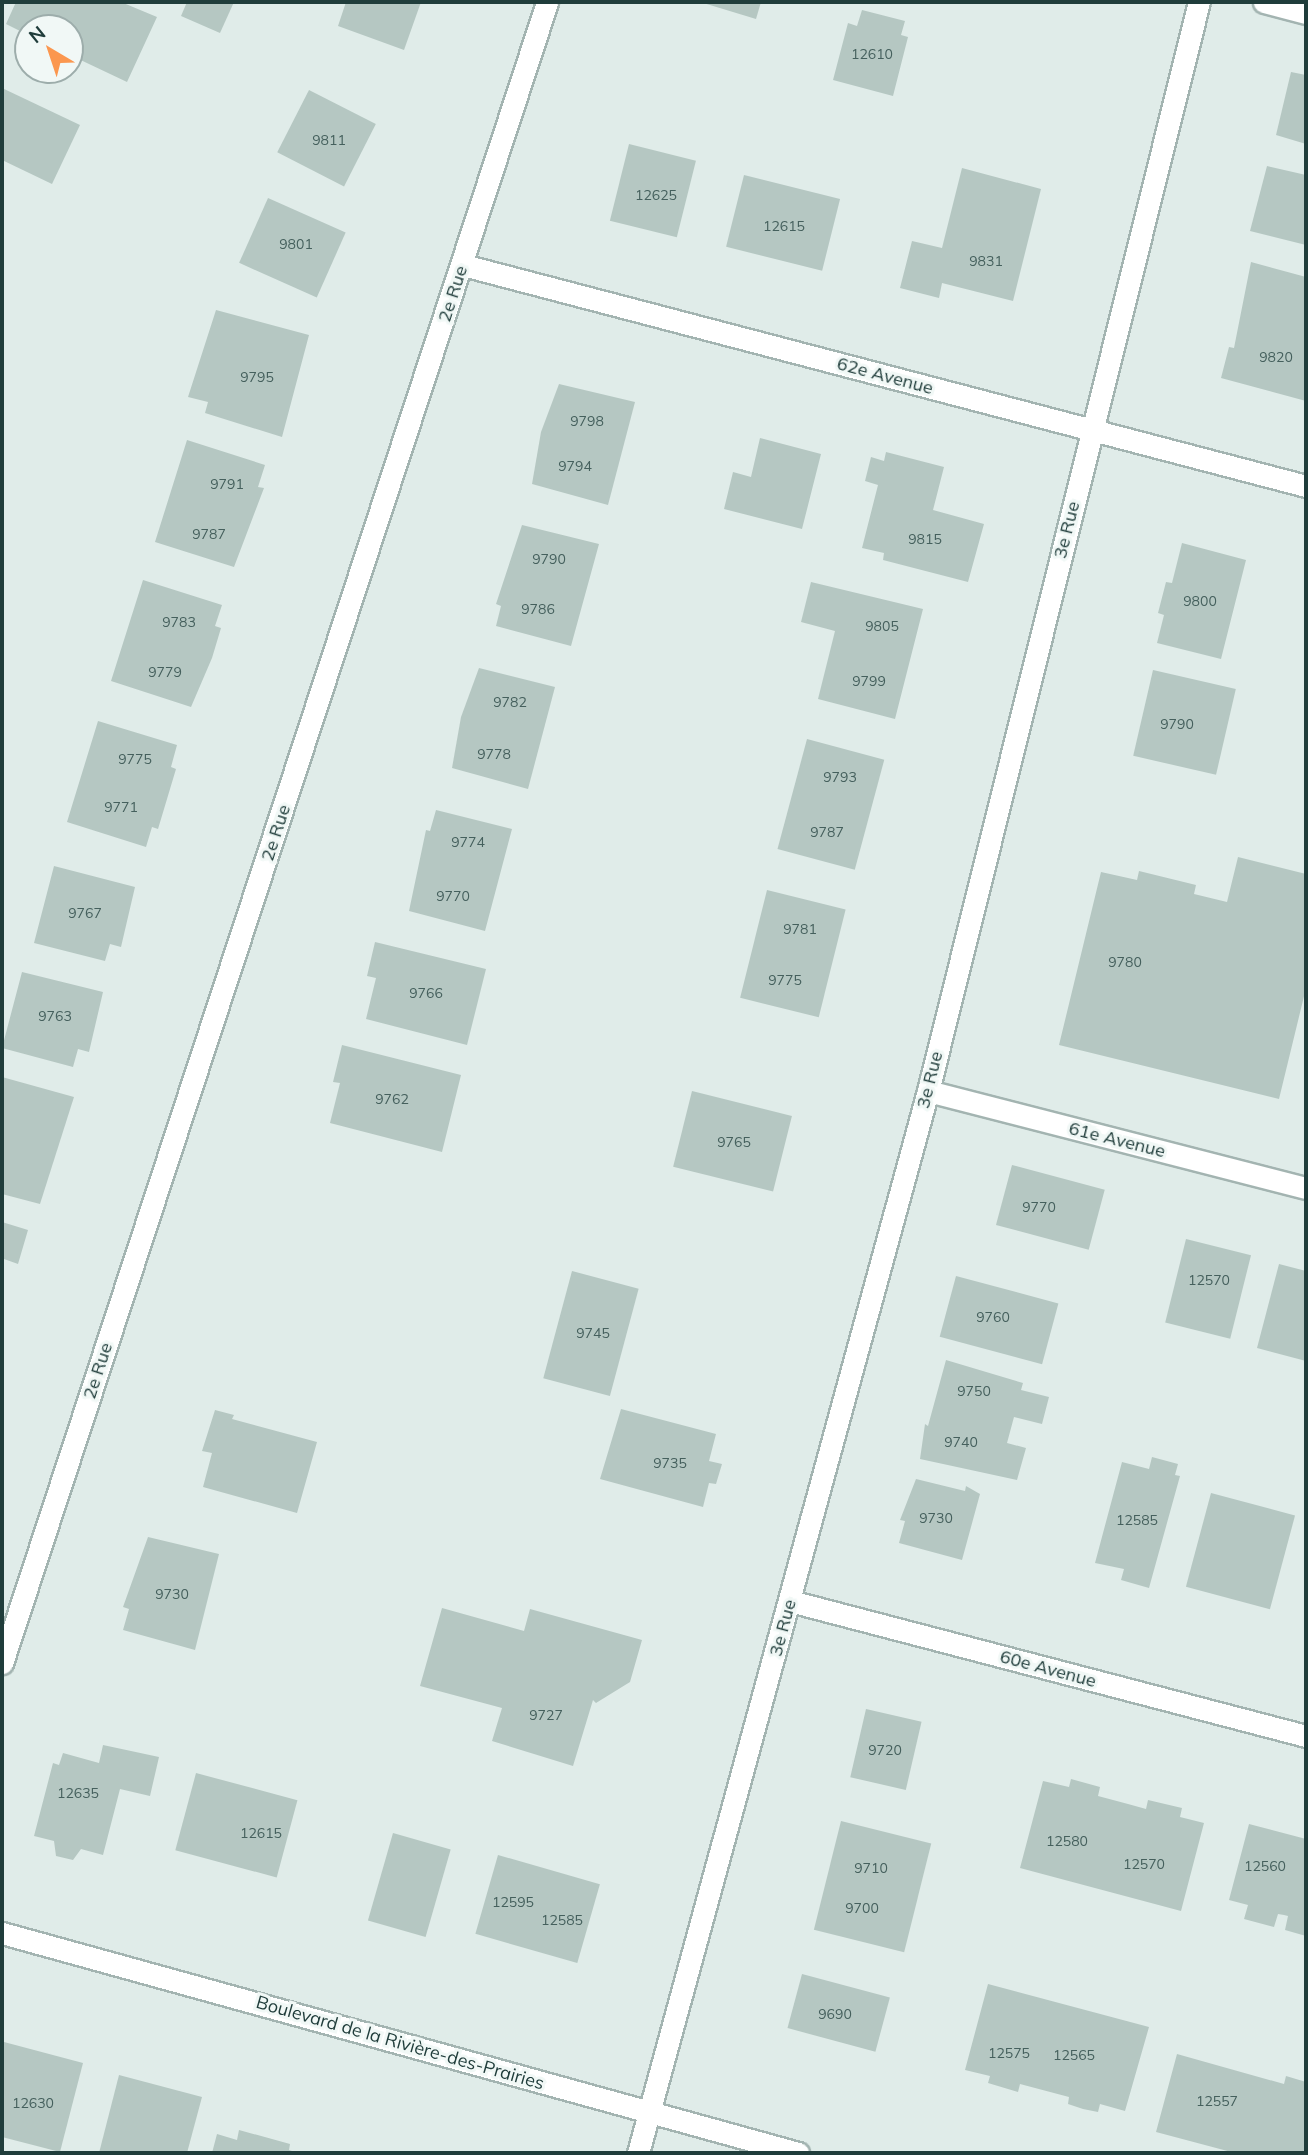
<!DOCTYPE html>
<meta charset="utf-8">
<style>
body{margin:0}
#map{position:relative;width:1308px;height:2155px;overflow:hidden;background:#e0ece9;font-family:Mulish,sans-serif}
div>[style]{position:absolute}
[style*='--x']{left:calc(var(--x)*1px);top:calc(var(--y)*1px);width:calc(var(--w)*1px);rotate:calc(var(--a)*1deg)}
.building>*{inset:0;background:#b5c7c2;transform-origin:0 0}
.roads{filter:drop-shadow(2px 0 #a3b4b1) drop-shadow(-2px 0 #a3b4b1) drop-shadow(0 2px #a3b4b1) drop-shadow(0 -2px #a3b4b1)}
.street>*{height:21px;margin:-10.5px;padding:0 10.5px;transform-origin:10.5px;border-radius:10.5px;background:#fff}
.secondary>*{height:21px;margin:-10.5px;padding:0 10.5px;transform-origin:10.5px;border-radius:10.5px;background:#fff}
span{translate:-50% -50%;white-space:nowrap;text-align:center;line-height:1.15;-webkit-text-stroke:6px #f1f8f6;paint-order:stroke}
.number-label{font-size:14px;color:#45605d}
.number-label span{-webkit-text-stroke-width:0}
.street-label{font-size:18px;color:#203d3b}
.frame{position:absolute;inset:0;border:4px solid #203d3b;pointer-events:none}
.north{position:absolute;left:14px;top:14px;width:70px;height:70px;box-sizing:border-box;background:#f1f8f6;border:2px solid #9dadab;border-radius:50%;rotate:321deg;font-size:19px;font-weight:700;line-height:28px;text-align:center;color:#203d3b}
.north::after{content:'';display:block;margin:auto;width:24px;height:32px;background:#fb974f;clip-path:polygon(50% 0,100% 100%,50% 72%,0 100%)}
</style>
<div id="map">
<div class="building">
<i style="clip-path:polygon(16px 2px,121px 2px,157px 17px,127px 82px,70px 55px,70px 28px,28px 28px,28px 35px,6px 24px)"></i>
<i style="clip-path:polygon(187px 2px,234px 2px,220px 33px,181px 16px)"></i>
<i style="clip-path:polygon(346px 2px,421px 2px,404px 50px,338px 26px)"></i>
<i style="clip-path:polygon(700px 2px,761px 2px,756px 19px)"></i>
<i style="clip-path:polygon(862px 10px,905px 21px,901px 35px,908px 37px,893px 96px,833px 80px,848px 23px,857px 26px)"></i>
<i style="clip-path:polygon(1291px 72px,1306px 75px,1306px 144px,1276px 135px)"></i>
<i style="clip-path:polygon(2px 88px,80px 125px,52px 184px,2px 160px)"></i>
<i style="left:309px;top:90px;width:75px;height:70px;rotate:27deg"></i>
<i style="left:629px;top:144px;width:69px;height:79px;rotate:14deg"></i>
<i style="clip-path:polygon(1267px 166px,1306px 175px,1306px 245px,1250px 231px)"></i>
<i style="clip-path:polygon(962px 168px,1041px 189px,1013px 301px,942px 283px,939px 298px,900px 288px,912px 241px,942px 248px)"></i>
<i style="left:744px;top:175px;width:99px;height:74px;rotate:14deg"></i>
<i style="left:268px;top:198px;width:85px;height:71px;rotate:24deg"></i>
<i style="clip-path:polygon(1251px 262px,1306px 277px,1306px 401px,1221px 378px,1229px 347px,1234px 348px)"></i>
<i style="clip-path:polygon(216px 310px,309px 335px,282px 437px,205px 413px,208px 402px,188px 397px)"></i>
<i style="clip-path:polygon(559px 384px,635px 402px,608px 505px,532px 484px,541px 432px)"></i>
<i style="clip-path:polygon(760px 438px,821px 454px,802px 529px,724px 509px,733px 472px,751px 477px)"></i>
<i style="clip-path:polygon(187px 440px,265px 465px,258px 487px,264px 488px,234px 567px,155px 542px)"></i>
<i style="clip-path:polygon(886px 452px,944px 467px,933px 510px,984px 524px,968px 582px,883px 560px,884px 553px,862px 548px,878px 485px,865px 481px,871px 457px,884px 461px)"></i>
<i style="clip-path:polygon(522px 525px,599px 544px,571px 646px,496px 626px,501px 606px,496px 604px)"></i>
<i style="clip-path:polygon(1182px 543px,1246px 560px,1221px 659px,1157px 643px,1164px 615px,1158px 613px,1166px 582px,1172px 583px)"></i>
<i style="clip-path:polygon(143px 580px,222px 605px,215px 626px,221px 628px,212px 658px,191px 707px,111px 681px)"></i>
<i style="clip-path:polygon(811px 582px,923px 609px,895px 719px,818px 699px,835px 631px,801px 622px)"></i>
<i style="clip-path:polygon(479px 668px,555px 687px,528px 789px,452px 768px,461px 717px)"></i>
<i style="left:1153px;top:670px;width:85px;height:88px;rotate:13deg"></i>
<i style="clip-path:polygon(98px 721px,177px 745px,171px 767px,176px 769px,158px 829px,152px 827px,146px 847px,67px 822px)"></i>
<i style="left:807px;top:739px;width:80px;height:114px;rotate:15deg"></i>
<i style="clip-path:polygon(436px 810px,512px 829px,485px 931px,409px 911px,426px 830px,430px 831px)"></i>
<i style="clip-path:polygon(1238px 857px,1306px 874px,1306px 988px,1279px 1099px,1059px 1045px,1101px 872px,1137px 880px,1139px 871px,1196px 885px,1194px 894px,1227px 902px)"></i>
<i style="clip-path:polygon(54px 866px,135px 887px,121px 947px,110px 944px,105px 961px,34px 943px)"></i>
<i style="left:767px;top:890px;width:81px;height:111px;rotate:14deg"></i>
<i style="clip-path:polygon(375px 942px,486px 969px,467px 1045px,366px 1019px,376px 978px,367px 976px)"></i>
<i style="clip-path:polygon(22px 972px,103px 992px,89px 1052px,78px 1049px,73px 1067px,2px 1048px)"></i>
<i style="clip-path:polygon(342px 1045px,461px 1075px,442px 1152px,330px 1123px,340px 1083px,333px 1082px)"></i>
<i style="clip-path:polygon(2px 1077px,74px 1097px,40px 1204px,2px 1194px)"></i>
<i style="left:692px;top:1091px;width:103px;height:78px;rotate:14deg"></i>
<i style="left:1012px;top:1165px;width:96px;height:62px;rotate:15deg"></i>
<i style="clip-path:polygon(2px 1222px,28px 1230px,18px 1264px,4px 1259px,2px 1264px)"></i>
<i style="left:1186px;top:1239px;width:67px;height:86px;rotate:14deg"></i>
<i style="clip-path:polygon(1279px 1264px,1306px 1271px,1306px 1361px,1257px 1348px)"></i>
<i style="left:572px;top:1271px;width:69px;height:111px;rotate:15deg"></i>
<i style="left:956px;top:1276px;width:106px;height:63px;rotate:15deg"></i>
<i style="clip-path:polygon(946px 1360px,1023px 1383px,1021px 1390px,1049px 1397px,1042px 1424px,1014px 1417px,1007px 1443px,1026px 1448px,1017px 1480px,920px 1459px,925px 1424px,928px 1426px)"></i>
<i style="clip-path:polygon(621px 1409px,716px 1434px,709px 1461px,722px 1464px,716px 1484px,709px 1483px,703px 1507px,600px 1479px)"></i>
<i style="clip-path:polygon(215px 1410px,234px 1415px,232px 1419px,317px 1442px,297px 1513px,203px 1487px,212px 1453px,202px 1451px)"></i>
<i style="clip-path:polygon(1152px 1457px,1178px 1464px,1175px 1475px,1180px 1476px,1149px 1588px,1121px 1580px,1124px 1569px,1095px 1563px,1122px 1462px,1149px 1469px)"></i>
<i style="clip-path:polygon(916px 1479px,965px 1491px,966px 1486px,980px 1494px,962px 1560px,899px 1543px,905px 1521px,900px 1520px)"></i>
<i style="left:1211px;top:1493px;width:87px;height:97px;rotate:15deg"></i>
<i style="clip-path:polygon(148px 1537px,219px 1554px,195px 1650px,123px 1630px,129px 1609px,123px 1607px)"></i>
<i style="clip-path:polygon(442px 1608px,524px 1631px,530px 1609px,642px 1640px,630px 1682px,596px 1703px,593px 1700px,573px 1766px,492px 1741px,502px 1708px,420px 1686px)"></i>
<i style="left:866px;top:1709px;width:57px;height:70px;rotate:13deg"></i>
<i style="clip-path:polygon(103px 1745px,159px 1757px,150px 1796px,120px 1789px,103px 1855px,81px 1849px,73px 1860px,56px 1856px,54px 1841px,34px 1836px,53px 1763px,59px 1765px,63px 1753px,99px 1763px)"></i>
<i style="left:196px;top:1773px;width:105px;height:80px;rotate:15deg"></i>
<i style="clip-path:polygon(1071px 1779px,1100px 1787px,1098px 1796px,1128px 1804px,1146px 1809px,1148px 1800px,1182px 1808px,1180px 1817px,1204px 1823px,1181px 1911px,1020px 1868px,1043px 1781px,1069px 1787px)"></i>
<i style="left:841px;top:1821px;width:93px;height:112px;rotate:14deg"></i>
<i style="clip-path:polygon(1249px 1824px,1306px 1839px,1306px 1936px,1285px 1930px,1288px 1916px,1284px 1915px,1278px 1914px,1274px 1927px,1244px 1919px,1248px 1905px,1229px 1900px)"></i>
<i style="left:393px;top:1833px;width:60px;height:91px;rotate:16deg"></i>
<i style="left:498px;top:1855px;width:106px;height:82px;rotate:16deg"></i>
<i style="left:802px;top:1974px;width:91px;height:56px;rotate:15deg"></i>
<i style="clip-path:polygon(988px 1984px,1149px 2027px,1125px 2111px,1100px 2104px,1098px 2112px,1083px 2109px,1068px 2104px,1069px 2097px,1020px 2084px,1018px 2092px,988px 2083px,990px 2076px,965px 2070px)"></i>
<i style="clip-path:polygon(4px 2042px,83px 2063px,60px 2152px,2px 2137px)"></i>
<i style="clip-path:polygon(1177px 2054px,1284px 2084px,1286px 2076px,1306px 2082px,1306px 2153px,1235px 2153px,1156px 2132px)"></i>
<i style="clip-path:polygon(119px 2075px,202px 2097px,187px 2153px,99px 2153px)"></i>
<i style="clip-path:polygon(239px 2130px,290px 2144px,289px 2150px,298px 2153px,212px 2153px,217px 2134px,237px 2140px)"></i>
</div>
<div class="roads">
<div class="street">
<i style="--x:1264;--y:2;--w:43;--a:14.7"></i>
<i style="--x:463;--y:265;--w:871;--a:14.69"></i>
<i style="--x:928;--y:1091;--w:390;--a:14.4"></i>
<i style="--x:790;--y:1601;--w:533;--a:14.66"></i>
<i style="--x:2;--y:1663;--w:1748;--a:-71.83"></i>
<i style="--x:638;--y:2153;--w:1101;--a:-74.73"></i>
<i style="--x:928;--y:1091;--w:1122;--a:-76.03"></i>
</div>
<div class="secondary">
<i style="--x:2;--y:1933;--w:826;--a:15.45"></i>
</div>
</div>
<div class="number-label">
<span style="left:872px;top:54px">12610</span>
<span style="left:329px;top:140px">9811</span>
<span style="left:656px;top:195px">12625</span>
<span style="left:784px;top:226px">12615</span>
<span style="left:296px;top:244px">9801</span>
<span style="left:986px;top:261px">9831</span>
<span style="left:1276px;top:357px">9820</span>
<span style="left:257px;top:377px">9795</span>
<span style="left:587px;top:421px">9798</span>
<span style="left:575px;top:466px">9794</span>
<span style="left:227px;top:484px">9791</span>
<span style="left:209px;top:534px">9787</span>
<span style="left:925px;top:539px">9815</span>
<span style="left:549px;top:559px">9790</span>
<span style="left:1200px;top:601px">9800</span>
<span style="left:538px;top:609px">9786</span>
<span style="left:179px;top:622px">9783</span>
<span style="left:882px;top:626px">9805</span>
<span style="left:165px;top:672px">9779</span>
<span style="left:869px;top:681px">9799</span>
<span style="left:510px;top:702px">9782</span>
<span style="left:1177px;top:724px">9790</span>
<span style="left:494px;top:754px">9778</span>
<span style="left:135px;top:759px">9775</span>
<span style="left:840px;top:777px">9793</span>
<span style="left:121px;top:807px">9771</span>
<span style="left:827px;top:832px">9787</span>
<span style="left:468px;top:842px">9774</span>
<span style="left:453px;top:896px">9770</span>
<span style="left:85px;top:913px">9767</span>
<span style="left:800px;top:929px">9781</span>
<span style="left:1125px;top:962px">9780</span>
<span style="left:785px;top:980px">9775</span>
<span style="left:426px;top:993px">9766</span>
<span style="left:55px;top:1016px">9763</span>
<span style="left:392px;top:1099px">9762</span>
<span style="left:734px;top:1142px">9765</span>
<span style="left:1039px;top:1207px">9770</span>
<span style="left:1209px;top:1280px">12570</span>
<span style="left:993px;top:1317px">9760</span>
<span style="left:593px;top:1333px">9745</span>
<span style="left:974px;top:1391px">9750</span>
<span style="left:961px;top:1442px">9740</span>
<span style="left:670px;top:1463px">9735</span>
<span style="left:936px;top:1518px">9730</span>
<span style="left:1137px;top:1520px">12585</span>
<span style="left:172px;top:1594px">9730</span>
<span style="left:546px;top:1715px">9727</span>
<span style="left:885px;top:1750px">9720</span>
<span style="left:78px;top:1793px">12635</span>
<span style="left:261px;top:1833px">12615</span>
<span style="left:1067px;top:1841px">12580</span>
<span style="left:1144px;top:1864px">12570</span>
<span style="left:1265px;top:1866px">12560</span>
<span style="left:871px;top:1868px">9710</span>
<span style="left:513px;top:1902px">12595</span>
<span style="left:862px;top:1908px">9700</span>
<span style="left:562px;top:1920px">12585</span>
<span style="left:835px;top:2014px">9690</span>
<span style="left:1009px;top:2053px">12575</span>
<span style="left:1074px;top:2055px">12565</span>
<span style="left:1217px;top:2101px">12557</span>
<span style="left:33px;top:2103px">12630</span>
</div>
<div class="street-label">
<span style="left:453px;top:294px;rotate:-72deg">2e Rue</span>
<span style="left:885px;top:376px;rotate:15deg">62e Avenue</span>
<span style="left:1067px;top:530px;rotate:-76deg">3e Rue</span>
<span style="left:276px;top:833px;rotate:-72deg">2e Rue</span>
<span style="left:930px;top:1080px;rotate:-76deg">3e Rue</span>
<span style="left:1117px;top:1140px;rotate:14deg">61e Avenue</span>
<span style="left:98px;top:1371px;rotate:-72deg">2e Rue</span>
<span style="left:783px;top:1628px;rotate:-75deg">3e Rue</span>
<span style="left:1048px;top:1669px;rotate:15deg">60e Avenue</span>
<span style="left:400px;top:2043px;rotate:16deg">Boulevard de la Rivière-des-Prairies</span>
</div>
<div class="frame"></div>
<div class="north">N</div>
</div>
